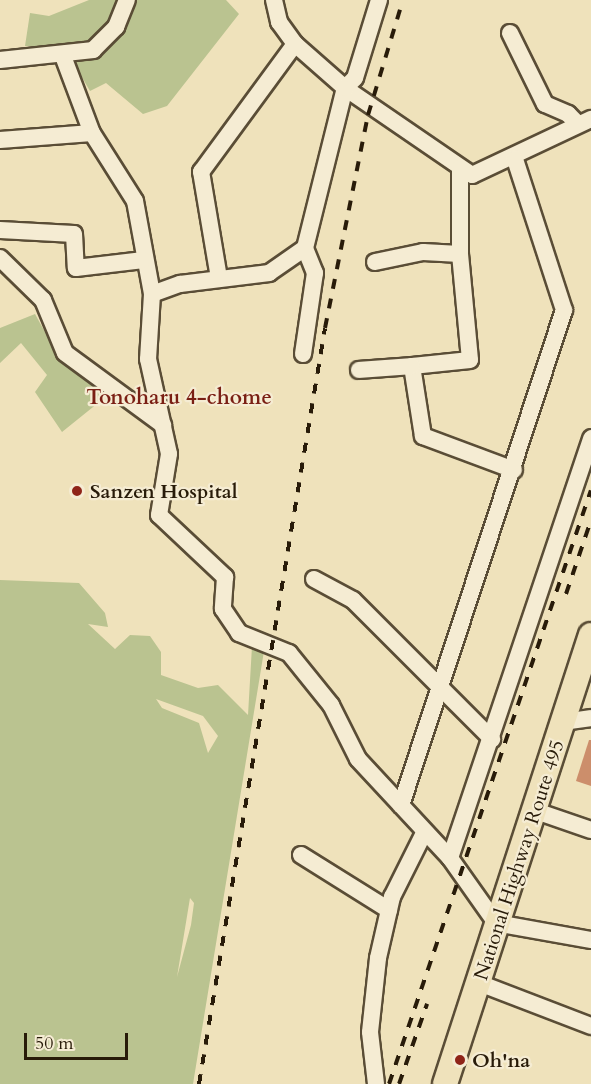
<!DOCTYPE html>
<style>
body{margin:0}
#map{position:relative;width:591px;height:1084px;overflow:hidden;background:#efe2bb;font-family:Cardo,serif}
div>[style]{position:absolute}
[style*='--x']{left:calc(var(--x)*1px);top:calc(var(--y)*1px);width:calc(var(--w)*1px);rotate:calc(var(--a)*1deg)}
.green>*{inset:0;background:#bac390}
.building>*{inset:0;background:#cc8e6b}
.roads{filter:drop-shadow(2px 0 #5a4d36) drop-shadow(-2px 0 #5a4d36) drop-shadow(0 2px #5a4d36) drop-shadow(0 -2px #5a4d36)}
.minor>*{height:16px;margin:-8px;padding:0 8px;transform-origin:8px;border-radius:8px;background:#f5ecd3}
.highway>*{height:24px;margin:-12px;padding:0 12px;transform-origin:12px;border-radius:12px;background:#efe2bb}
.rail>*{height:4px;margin-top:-2px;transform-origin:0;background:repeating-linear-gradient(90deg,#281b09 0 10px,transparent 0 20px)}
.dots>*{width:16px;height:16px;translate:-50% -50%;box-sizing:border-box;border:3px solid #f5ecd3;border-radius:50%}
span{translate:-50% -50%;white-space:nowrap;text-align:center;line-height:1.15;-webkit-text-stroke:4.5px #f5ecd3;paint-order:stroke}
.poi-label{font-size:20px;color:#281b09;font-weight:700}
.left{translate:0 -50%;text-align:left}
.street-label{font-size:20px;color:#281b09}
.neighbourhood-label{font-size:21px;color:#7a1f14;font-weight:700}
.scale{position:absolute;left:24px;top:1033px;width:104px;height:27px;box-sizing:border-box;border:3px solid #281b09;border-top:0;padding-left:8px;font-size:18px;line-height:21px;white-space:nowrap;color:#281b09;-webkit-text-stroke:4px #f5ecd3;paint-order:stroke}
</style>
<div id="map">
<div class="green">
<i style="clip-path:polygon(89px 0,226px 0,239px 14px,167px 106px,143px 114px,106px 83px,90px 91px,73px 62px,49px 47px,25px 46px,30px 13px,49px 16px)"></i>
<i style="clip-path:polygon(35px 314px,60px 359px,103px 388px,103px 399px,62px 432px,35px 392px,47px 375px,21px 343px,0 363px,0 328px)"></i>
<i style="clip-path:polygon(evenodd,0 580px,79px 583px,105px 613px,108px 627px,88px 624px,115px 649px,130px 635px,150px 636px,161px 652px,161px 675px,198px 688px,218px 685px,248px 715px,252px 646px,264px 651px,193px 1084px,0 1084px,0 580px,156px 699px,203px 716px,218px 736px,208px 753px,199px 723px,162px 708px,156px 699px,0 580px,190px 898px,194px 903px,191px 925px,177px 977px,190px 898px)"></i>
</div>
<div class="building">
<i style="clip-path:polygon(589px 740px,591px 740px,591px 786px,576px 781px)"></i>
</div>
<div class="roads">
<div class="minor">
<i style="--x:274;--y:0;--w:23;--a:77"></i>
<i style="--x:279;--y:22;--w:27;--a:54"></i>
<i style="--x:295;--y:44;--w:67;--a:41.3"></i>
<i style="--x:345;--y:88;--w:154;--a:34.4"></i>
<i style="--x:472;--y:175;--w:132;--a:-25.2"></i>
<i style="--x:510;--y:33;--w:79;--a:63.8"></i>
<i style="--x:545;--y:104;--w:25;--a:23"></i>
<i style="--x:568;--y:114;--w:14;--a:45"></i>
<i style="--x:63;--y:56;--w:82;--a:69.4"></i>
<i style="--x:92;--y:133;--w:80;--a:57.7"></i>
<i style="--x:135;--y:201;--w:95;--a:79.6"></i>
<i style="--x:152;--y:294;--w:65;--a:93.5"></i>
<i style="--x:148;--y:359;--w:97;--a:77.5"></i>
<i style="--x:169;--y:454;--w:62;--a:99.3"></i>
<i style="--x:159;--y:515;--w:91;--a:43.2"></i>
<i style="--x:225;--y:577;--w:32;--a:94"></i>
<i style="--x:223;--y:609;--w:29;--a:56"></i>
<i style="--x:239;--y:633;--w:54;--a:21.8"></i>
<i style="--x:289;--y:653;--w:67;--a:51.1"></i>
<i style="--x:331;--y:705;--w:60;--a:63.4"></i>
<i style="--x:358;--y:759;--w:135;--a:47.1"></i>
<i style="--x:450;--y:858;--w:80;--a:54.7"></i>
<i style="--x:496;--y:923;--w:97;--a:10.1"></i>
<i style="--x:0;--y:60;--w:94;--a:-6.1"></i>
<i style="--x:93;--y:50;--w:33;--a:-45"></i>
<i style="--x:116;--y:27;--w:29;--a:-68"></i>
<i style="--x:0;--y:140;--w:92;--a:-4.4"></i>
<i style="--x:460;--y:168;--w:86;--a:90"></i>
<i style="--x:460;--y:254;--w:106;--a:84.6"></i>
<i style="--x:470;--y:360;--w:58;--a:174.1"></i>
<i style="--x:412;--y:366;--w:71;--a:81.1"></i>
<i style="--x:423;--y:436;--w:97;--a:20.5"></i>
<i style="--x:0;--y:230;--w:74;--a:3.1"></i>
<i style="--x:74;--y:234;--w:34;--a:87"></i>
<i style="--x:76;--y:268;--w:68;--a:-6.7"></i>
<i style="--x:0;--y:258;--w:60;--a:44.3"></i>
<i style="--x:43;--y:300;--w:57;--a:67.5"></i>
<i style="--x:65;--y:353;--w:122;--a:36.3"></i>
<i style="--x:375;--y:262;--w:49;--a:-11.8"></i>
<i style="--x:423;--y:252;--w:37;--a:3"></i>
<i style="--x:219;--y:278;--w:108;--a:-99.6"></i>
<i style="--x:201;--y:172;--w:159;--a:-53.7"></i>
<i style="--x:152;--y:294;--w:30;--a:-20"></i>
<i style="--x:180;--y:284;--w:90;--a:-7"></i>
<i style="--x:269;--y:273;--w:44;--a:-34.8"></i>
<i style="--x:305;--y:248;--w:165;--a:-76"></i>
<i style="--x:345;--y:88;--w:14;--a:-45"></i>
<i style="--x:355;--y:78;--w:82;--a:-72.9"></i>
<i style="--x:303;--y:354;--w:82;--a:-81.6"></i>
<i style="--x:315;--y:273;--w:27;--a:-112"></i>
<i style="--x:359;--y:370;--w:53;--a:-4.3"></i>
<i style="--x:314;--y:579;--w:44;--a:28.3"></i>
<i style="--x:353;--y:600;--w:197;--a:45"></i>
<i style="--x:563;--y:722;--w:28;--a:-8"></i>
<i style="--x:401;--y:805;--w:521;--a:-71.77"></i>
<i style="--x:564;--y:310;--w:159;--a:-108"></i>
<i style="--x:533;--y:810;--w:61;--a:19"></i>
<i style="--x:301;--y:855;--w:104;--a:32"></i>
<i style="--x:450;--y:858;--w:443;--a:-71.4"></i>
<i style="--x:479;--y:983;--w:120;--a:21"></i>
<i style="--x:376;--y:1084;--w:52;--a:-96.6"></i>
<i style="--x:370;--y:1032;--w:74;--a:-83.8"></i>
<i style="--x:378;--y:958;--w:63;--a:-77.1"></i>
<i style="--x:392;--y:897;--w:72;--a:-63.4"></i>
</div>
<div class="highway">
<i style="--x:445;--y:1084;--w:472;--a:-72"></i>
</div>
</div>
<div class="rail">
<i style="--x:566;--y:594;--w:78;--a:-71.3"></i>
<i style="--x:199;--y:1084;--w:766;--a:-80.54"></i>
<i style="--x:325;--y:328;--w:217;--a:-78.6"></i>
<i style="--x:368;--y:115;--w:120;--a:-73.1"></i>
<i style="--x:389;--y:1084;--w:627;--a:-71.22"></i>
<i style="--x:399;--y:1084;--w:85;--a:-70.7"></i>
</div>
<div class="dots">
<i style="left:77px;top:491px;background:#8f2418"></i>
<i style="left:460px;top:1060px;background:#8f2418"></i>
</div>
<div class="poi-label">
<span class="left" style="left:90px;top:491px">Sanzen Hospital</span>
<span class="left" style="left:472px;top:1060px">Oh'na</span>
</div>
<div class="street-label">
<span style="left:519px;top:860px;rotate:-72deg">National Highway Route 495</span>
</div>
<div class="neighbourhood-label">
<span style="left:179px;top:398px">Tonoharu 4-chome</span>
</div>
<div class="scale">50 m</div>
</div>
